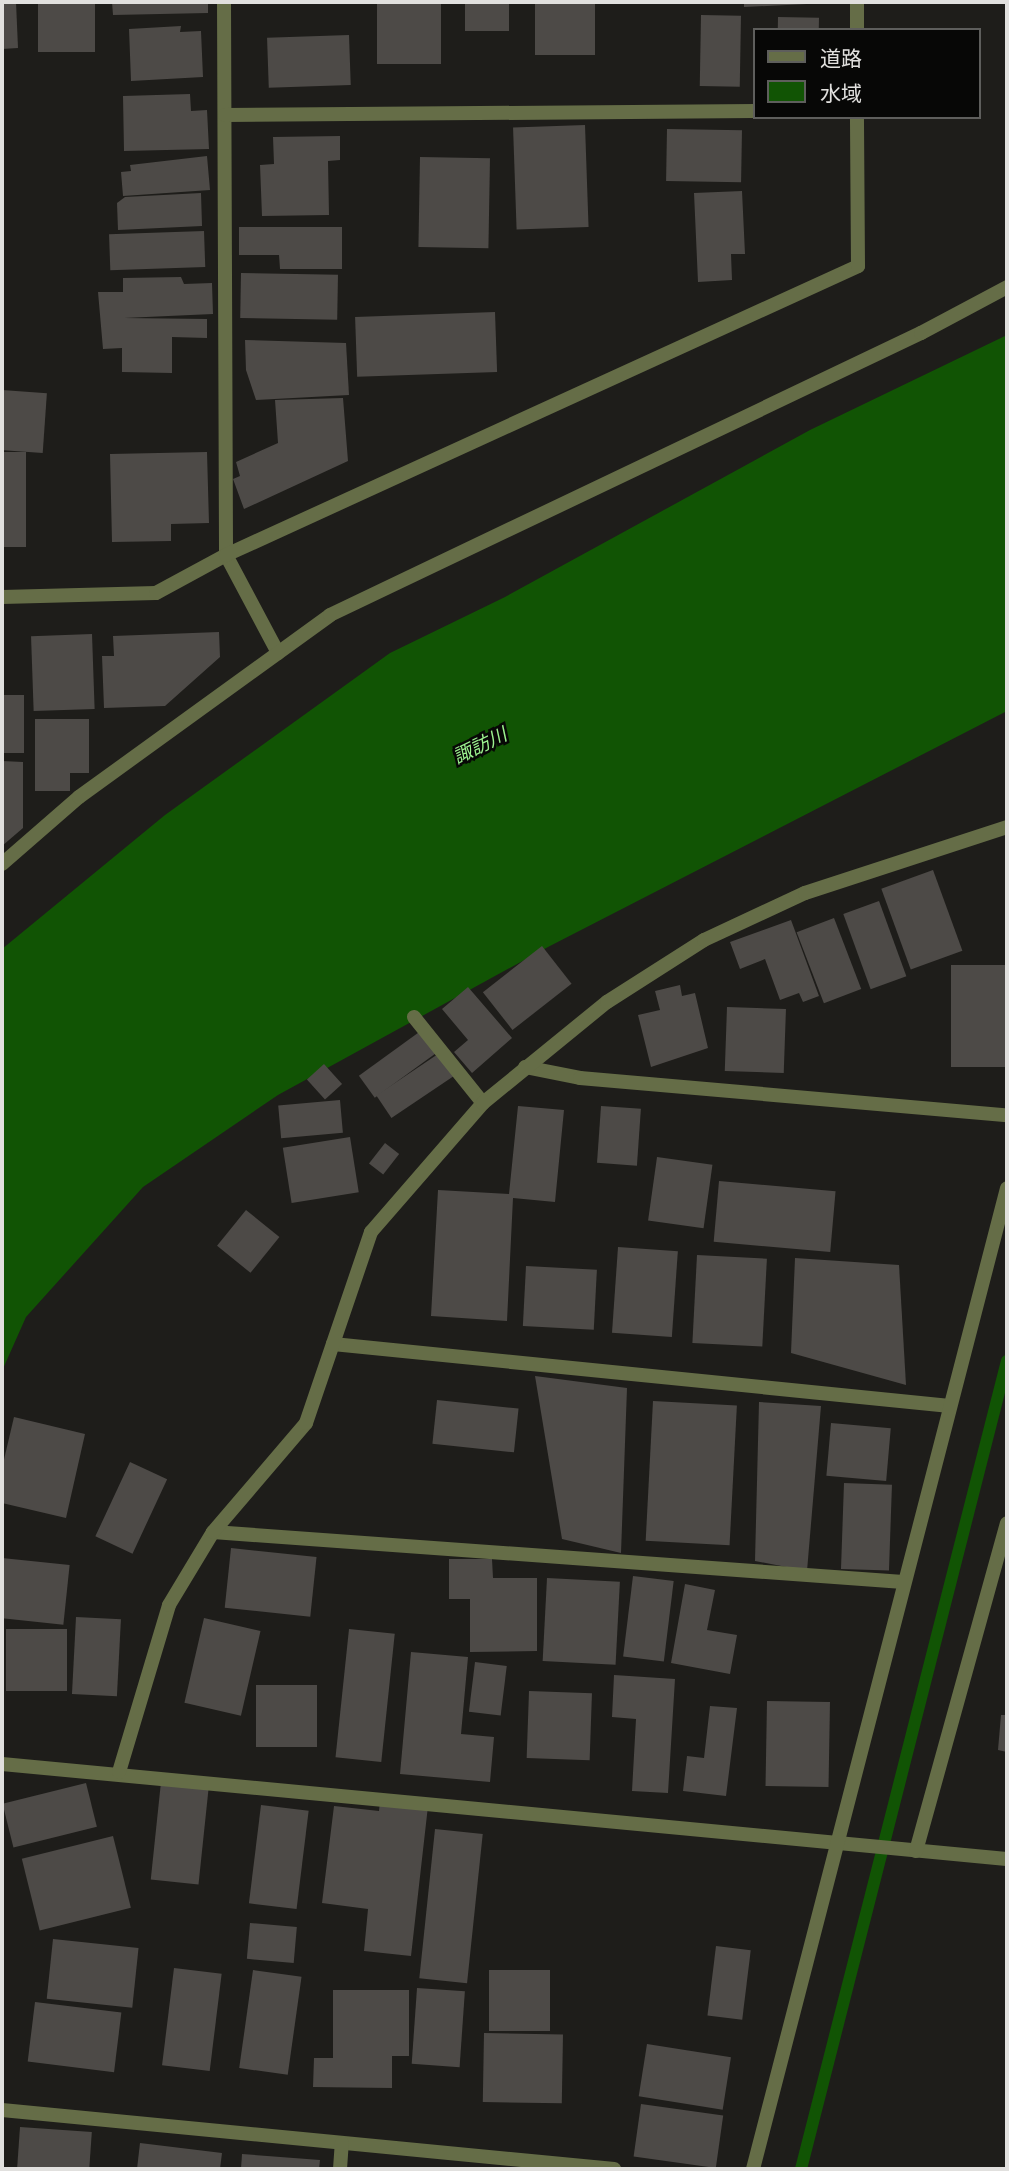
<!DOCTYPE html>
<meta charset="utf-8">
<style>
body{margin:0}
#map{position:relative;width:1009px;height:2171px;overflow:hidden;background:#1e1d1a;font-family:"Work Sans","Noto Sans JP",sans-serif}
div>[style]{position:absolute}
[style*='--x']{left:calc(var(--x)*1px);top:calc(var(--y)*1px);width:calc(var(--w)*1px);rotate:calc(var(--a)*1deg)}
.water>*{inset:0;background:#115404}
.stream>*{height:12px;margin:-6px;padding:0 6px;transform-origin:6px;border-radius:6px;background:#115404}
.building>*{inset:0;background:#4d4a47;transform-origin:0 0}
.minor>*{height:14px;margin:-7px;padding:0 7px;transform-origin:7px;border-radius:7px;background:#656d47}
span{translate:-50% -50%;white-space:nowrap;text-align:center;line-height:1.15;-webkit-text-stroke:5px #070706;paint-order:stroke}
.water-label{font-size:19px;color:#9cf18f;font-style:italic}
.frame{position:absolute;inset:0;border:4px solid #e1e0de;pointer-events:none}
.legend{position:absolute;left:753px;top:28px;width:228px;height:91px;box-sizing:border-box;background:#070706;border:2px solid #5e5e5c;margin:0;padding:9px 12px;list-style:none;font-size:21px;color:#e1e0de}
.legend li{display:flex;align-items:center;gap:14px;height:35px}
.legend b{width:35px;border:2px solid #5e5e5c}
</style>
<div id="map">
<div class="water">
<i style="clip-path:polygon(1007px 335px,1007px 711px,548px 947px,278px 1095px,143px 1187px,26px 1317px,2px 1371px,2px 949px,165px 815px,390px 653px,505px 597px,810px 430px)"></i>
</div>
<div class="stream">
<i style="--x:801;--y:2169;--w:834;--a:-75.7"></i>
</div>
<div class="building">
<i style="clip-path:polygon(2px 2px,16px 2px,18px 48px,2px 49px)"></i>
<i style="left:38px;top:2px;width:57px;height:50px"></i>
<i style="clip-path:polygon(112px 2px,208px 2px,208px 13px,113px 15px)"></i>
<i style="left:377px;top:2px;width:64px;height:62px"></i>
<i style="left:465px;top:2px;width:44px;height:29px"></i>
<i style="left:535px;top:2px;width:60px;height:53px"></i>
<i style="clip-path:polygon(744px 2px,807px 2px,807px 4px,744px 7px)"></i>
<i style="left:701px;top:15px;width:40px;height:71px;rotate:1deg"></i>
<i style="left:778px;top:17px;width:41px;height:13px;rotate:1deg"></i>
<i style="clip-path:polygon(181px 26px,180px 32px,201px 31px,203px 77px,131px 81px,129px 29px)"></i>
<i style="left:349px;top:35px;width:50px;height:82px;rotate:88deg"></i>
<i style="clip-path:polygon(190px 94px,191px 111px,207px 110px,209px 149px,124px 151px,123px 96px)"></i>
<i style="left:585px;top:125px;width:102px;height:72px;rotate:88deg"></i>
<i style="left:667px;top:129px;width:75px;height:52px;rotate:1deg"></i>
<i style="clip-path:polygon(340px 136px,340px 160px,328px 161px,329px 215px,262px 216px,260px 165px,274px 164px,273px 137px)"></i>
<i style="clip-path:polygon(207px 156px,210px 190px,123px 196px,121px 172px,131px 171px,130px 165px)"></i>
<i style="left:420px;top:157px;width:70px;height:90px;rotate:1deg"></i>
<i style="clip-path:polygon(742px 191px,745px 254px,731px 254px,732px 280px,698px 282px,694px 193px)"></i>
<i style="clip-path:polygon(201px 193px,202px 226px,118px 230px,117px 203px,125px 197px)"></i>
<i style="clip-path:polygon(239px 227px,342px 227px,342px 269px,280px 269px,279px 255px,239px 255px)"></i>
<i style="left:204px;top:231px;width:36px;height:95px;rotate:88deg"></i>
<i style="left:241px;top:273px;width:97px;height:45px;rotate:1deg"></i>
<i style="clip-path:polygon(181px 277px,184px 284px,212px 283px,213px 314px,124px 318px,207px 319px,207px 338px,172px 337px,172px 373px,122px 372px,122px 348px,103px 349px,98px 292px,123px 292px,123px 278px)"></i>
<i style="left:495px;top:312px;width:60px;height:140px;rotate:88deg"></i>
<i style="clip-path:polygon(245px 340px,346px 343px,349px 395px,256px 400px,246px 370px)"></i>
<i style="left:2px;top:390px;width:45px;height:60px;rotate:4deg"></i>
<i style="clip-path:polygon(343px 398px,348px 461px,244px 509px,233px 479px,240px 476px,236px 462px,278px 443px,275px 400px)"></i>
<i style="left:2px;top:452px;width:24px;height:95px"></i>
<i style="clip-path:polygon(207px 452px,209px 523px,171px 524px,171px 541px,112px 542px,110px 454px)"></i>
<i style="clip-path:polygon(219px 632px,220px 657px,165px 706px,104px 708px,102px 656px,114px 656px,113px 636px)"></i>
<i style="left:92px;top:634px;width:75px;height:61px;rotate:88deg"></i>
<i style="left:24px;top:695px;width:58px;height:22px;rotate:90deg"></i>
<i style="clip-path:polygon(35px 719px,89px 719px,89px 773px,70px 773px,70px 791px,35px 791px)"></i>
<i style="clip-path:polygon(2px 761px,23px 762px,23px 828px,2px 846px)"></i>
<i style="left:933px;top:870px;width:86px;height:55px;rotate:70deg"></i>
<i style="left:879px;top:901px;width:80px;height:38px;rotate:70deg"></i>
<i style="left:834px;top:918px;width:76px;height:40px;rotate:69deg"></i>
<i style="clip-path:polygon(791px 920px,819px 996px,803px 1002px,799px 993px,780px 1000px,765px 959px,740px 969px,730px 942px)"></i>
<i style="left:542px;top:946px;width:48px;height:75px;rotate:52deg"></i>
<i style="left:951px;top:965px;width:56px;height:102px"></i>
<i style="clip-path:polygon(680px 985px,682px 996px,695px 993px,708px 1048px,651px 1067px,638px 1015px,660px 1010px,655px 991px)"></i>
<i style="clip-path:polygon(468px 987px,512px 1038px,472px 1073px,454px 1052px,468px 1040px,442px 1009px)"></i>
<i style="left:727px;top:1007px;width:59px;height:64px;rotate:2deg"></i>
<i style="left:422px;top:1030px;width:27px;height:78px;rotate:54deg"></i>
<i style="left:441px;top:1052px;width:27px;height:78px;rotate:56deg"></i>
<i style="left:324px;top:1064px;width:27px;height:23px;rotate:48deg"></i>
<i style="left:340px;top:1100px;width:33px;height:62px;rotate:85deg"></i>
<i style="clip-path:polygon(518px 1106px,564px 1110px,555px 1202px,513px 1198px,507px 1321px,431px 1316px,438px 1190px,509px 1194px)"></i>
<i style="left:601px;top:1106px;width:40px;height:57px;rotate:4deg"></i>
<i style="left:350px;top:1137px;width:56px;height:68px;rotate:81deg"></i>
<i style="left:385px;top:1143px;width:18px;height:26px;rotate:38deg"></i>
<i style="left:657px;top:1157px;width:56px;height:64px;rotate:8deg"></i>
<i style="left:719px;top:1181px;width:117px;height:61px;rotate:5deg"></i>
<i style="left:246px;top:1210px;width:43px;height:46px;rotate:39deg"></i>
<i style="left:618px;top:1247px;width:60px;height:86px;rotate:4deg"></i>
<i style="left:697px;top:1255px;width:70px;height:88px;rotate:3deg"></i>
<i style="clip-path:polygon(795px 1258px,899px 1265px,906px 1385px,791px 1353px)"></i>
<i style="left:526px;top:1266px;width:71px;height:60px;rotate:3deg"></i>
<i style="clip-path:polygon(535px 1376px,627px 1388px,621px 1553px,562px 1539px)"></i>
<i style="left:437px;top:1400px;width:82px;height:44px;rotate:6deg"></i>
<i style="left:653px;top:1401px;width:84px;height:140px;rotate:3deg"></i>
<i style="clip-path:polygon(759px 1402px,821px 1406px,807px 1571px,755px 1561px)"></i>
<i style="clip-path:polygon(14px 1417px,85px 1434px,66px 1518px,2px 1503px,2px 1468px)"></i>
<i style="left:831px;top:1423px;width:60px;height:53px;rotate:5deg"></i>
<i style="left:130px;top:1462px;width:41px;height:82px;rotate:25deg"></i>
<i style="left:844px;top:1483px;width:48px;height:86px;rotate:2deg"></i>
<i style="left:231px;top:1548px;width:86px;height:60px;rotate:6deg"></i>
<i style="left:2px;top:1558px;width:68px;height:60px;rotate:6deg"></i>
<i style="clip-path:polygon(449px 1559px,492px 1559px,493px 1578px,537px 1578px,537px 1651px,470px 1652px,470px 1599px,449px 1599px)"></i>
<i style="left:633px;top:1576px;width:41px;height:81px;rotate:7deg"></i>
<i style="left:547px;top:1578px;width:73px;height:83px;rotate:3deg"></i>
<i style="clip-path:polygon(685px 1584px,715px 1590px,707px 1630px,737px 1635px,730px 1674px,671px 1663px)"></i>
<i style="left:76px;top:1617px;width:45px;height:77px;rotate:3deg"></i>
<i style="left:204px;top:1618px;width:58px;height:87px;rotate:13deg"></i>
<i style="left:6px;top:1629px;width:61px;height:62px"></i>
<i style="left:349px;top:1629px;width:46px;height:129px;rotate:6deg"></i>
<i style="clip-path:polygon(411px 1652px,468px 1657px,461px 1734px,494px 1737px,490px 1782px,400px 1774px)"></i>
<i style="left:475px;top:1662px;width:32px;height:50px;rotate:7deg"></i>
<i style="clip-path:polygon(614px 1675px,675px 1679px,668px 1793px,632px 1791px,636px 1719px,612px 1717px)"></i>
<i style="left:256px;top:1685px;width:61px;height:62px"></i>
<i style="left:529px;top:1691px;width:63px;height:67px;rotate:2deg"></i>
<i style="left:767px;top:1701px;width:63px;height:85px;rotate:1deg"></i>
<i style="clip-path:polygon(710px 1706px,737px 1708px,726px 1796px,683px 1791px,687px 1756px,704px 1758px)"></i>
<i style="clip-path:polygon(1001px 1715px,1007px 1715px,1007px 1752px,998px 1750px)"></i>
<i style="left:161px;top:1782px;width:48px;height:98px;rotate:6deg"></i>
<i style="left:86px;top:1783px;width:45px;height:86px;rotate:76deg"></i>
<i style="clip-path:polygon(380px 1801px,428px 1806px,411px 1956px,364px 1951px,368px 1909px,322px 1903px,334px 1806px,379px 1811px)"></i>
<i style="left:261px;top:1805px;width:48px;height:99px;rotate:7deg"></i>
<i style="left:435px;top:1829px;width:48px;height:150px;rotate:6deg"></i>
<i style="left:113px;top:1836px;width:74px;height:94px;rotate:76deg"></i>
<i style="left:250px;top:1923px;width:47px;height:36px;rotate:5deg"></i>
<i style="left:53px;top:1939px;width:86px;height:60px;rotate:6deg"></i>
<i style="left:716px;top:1946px;width:35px;height:70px;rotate:7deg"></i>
<i style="left:174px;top:1968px;width:48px;height:98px;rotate:7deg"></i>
<i style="left:253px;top:1970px;width:49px;height:99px;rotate:8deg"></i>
<i style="left:489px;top:1970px;width:61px;height:61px"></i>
<i style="left:417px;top:1988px;width:48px;height:76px;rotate:4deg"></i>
<i style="clip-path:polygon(333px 1990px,409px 1990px,409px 2056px,392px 2056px,392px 2088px,313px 2087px,314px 2058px,333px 2058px)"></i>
<i style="left:35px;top:2002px;width:87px;height:60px;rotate:7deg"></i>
<i style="left:484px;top:2033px;width:79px;height:69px;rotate:1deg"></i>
<i style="left:647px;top:2044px;width:85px;height:53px;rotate:9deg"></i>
<i style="left:641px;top:2104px;width:83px;height:53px;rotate:8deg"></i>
<i style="left:20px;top:2127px;width:72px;height:42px;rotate:4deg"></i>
<i style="clip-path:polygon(140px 2143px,222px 2153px,220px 2169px,137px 2169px)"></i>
<i style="clip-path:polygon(242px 2154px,320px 2160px,319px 2169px,241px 2169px)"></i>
</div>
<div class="minor">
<i style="--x:224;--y:2;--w:553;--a:89.79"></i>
<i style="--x:226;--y:555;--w:111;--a:62"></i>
<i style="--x:857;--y:2;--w:28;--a:90"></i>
<i style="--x:225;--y:115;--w:530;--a:-0.43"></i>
<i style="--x:2;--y:597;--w:154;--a:-1.5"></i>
<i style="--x:156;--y:593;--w:80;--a:-28.5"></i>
<i style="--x:226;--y:555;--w:695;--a:-24.57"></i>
<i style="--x:858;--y:266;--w:149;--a:-90.4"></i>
<i style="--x:2;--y:864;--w:102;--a:-41"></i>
<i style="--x:79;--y:797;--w:310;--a:-35.9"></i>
<i style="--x:330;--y:615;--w:655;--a:-25.51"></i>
<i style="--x:921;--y:333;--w:98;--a:-28.1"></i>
<i style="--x:414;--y:1017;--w:110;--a:51.3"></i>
<i style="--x:525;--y:1067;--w:56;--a:11.3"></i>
<i style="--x:580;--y:1078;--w:429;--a:5"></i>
<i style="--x:333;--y:1344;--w:620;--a:5.74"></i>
<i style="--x:213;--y:1532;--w:692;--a:4.14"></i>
<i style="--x:2;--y:1764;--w:1009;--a:5.4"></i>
<i style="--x:119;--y:1772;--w:174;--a:-73.3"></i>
<i style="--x:169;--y:1605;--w:85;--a:-58.9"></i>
<i style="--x:213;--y:1532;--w:143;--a:-49.5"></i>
<i style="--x:306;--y:1423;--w:202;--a:-71.2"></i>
<i style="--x:371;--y:1232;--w:171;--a:-49"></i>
<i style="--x:483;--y:1103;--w:160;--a:-39.2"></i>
<i style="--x:607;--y:1002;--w:115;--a:-32.6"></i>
<i style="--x:704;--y:940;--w:111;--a:-25"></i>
<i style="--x:805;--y:893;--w:213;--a:-18.1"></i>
<i style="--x:916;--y:1851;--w:340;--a:-74.5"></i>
<i style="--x:2;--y:2110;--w:615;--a:5.51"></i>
<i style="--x:340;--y:2169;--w:26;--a:-86"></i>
<i style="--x:753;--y:2169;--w:1013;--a:-75.48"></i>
</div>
<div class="water-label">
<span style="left:480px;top:746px;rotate:-26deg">諏訪川</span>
</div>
<div class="frame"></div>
<ul class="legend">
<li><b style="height:9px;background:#656d47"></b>道路</li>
<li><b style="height:19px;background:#115404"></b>水域</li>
</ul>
</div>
